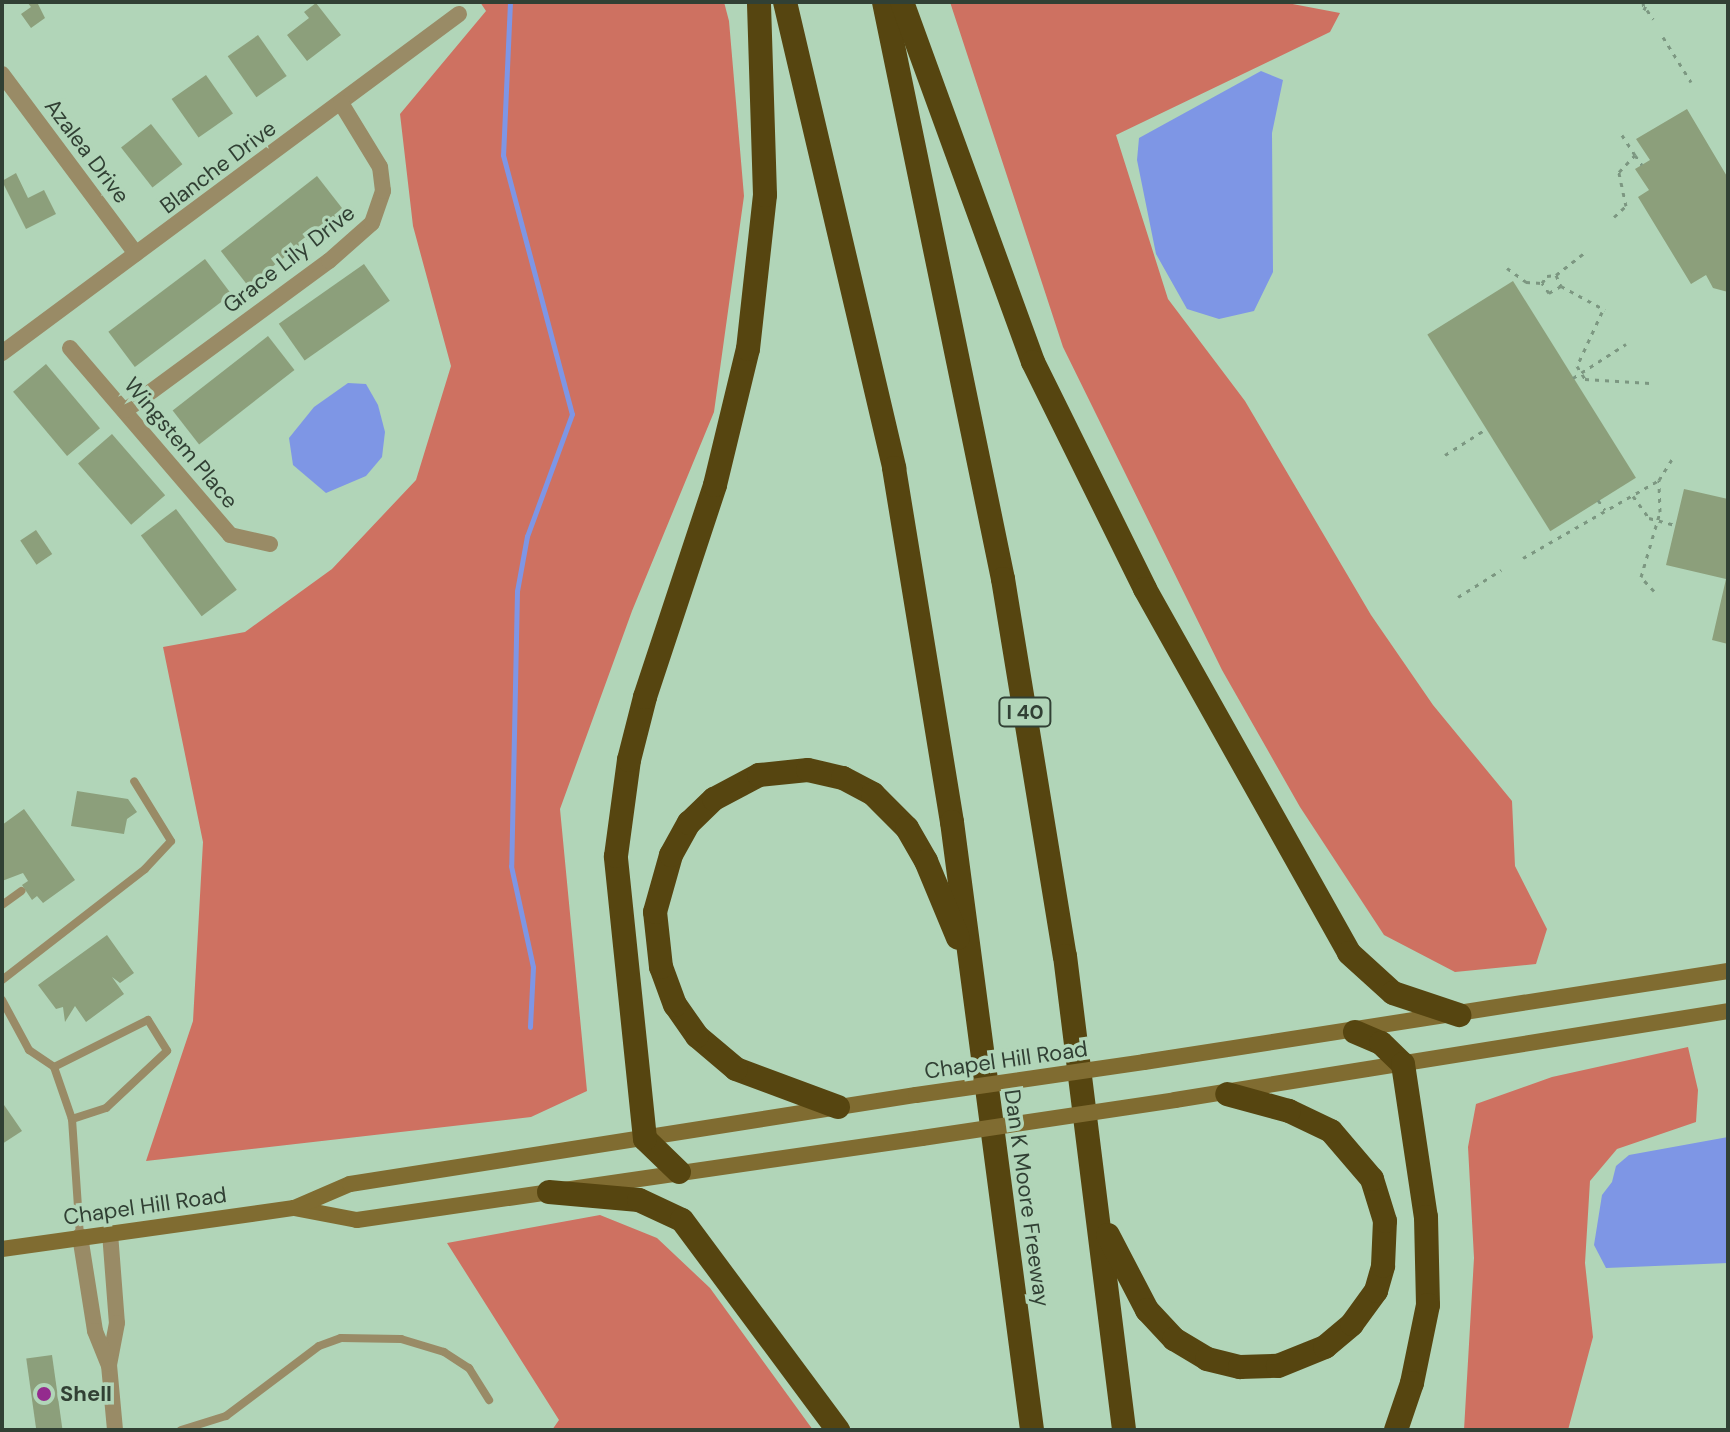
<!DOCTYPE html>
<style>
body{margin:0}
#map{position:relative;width:1730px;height:1432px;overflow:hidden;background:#b1d5b8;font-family:"DM Sans",sans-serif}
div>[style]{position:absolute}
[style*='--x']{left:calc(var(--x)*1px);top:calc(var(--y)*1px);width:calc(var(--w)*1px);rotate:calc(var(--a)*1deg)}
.forest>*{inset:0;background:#ce7161}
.water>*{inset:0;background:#7e96e5}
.stream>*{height:5px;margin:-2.5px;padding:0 2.5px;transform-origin:2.5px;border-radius:2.5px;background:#7e96e5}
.building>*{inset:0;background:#8c9f7b;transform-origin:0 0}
.path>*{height:3px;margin-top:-1.5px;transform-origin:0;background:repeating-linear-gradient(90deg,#7c9781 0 4px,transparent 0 10px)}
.lane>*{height:8px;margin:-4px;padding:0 4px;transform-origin:4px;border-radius:4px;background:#998b66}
.street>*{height:16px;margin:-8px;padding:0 8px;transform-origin:8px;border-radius:8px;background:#998b66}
.secondary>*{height:16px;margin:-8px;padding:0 8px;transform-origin:8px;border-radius:8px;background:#806c31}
.highway>*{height:24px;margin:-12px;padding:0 12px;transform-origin:12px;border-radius:12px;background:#564510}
.secondary-bridge>*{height:16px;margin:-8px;padding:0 8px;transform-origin:8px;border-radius:8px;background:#806c31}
.dots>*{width:22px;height:22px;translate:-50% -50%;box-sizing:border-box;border:4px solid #b1d5b8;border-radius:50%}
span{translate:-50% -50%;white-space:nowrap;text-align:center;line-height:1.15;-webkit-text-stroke:7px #b1d5b8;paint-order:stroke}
.shield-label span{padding:2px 6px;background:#b1d5b8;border:2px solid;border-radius:6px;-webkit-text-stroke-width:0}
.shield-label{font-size:20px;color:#314034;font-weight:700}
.street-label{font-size:22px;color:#314034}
.poi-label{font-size:22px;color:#314034;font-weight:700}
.left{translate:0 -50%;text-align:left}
.frame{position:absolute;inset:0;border:4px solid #314034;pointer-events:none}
</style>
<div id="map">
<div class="forest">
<i style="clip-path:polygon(480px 2px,724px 2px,729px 21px,744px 196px,714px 412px,632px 611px,560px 809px,587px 1091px,531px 1117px,146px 1161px,193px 1021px,203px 842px,163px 647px,245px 632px,332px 569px,416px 480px,451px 366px,413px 226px,400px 114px,486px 11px)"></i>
<i style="clip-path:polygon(950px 2px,1282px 2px,1340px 13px,1330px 32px,1116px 135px,1168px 299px,1245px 401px,1371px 615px,1433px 705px,1512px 801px,1515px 866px,1547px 929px,1536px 964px,1455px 972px,1384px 935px,1300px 807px,1222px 670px,1063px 347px)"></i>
<i style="clip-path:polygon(1688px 1047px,1698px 1090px,1696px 1122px,1617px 1149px,1590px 1181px,1585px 1263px,1593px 1337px,1568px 1430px,1464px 1430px,1474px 1258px,1468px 1147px,1476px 1104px,1552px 1077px)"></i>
<i style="clip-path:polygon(600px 1215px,657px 1238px,710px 1288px,813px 1430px,552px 1430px,559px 1420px,447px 1243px)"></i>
</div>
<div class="water">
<i style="clip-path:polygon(1261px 71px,1283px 80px,1272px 133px,1273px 272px,1254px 311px,1219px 319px,1187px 309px,1156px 254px,1137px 160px,1139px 138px)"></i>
<i style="clip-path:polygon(348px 383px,366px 384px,378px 405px,385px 432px,382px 457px,366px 476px,326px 493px,293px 465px,289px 438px,314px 407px)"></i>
<i style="clip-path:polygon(1728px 1137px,1728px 1263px,1606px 1268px,1594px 1245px,1602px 1195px,1612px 1182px,1616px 1166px,1629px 1155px)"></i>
</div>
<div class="stream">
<i style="--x:510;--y:2;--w:153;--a:92.6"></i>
<i style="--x:503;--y:155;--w:268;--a:75.1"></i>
<i style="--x:572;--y:414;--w:130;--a:110.2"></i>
<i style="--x:527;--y:536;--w:56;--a:100.3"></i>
<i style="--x:517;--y:591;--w:275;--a:91.2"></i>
<i style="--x:511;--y:866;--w:103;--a:77.7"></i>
<i style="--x:533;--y:967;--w:60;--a:92.9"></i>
</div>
<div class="building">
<i style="clip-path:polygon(27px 2px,37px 2px,45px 18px,31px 28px,21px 14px,31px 7px)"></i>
<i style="clip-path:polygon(316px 3px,341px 35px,307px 61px,287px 35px,309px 18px,304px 12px)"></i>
<i style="left:258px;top:35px;width:50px;height:37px;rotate:55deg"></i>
<i style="left:206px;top:75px;width:47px;height:42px;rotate:55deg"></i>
<i style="clip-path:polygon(1687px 109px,1728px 178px,1728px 292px,1713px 288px,1706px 275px,1691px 284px,1638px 197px,1649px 190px,1635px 169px,1650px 160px,1636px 139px)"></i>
<i style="left:151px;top:124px;width:51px;height:38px;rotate:52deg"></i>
<i style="clip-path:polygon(16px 173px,28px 198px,44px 190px,56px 214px,26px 229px,2px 181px)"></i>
<i style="left:317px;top:176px;width:44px;height:122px;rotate:52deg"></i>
<i style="left:205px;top:259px;width:44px;height:121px;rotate:53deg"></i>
<i style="left:364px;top:264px;width:45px;height:104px;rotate:55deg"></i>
<i style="left:1513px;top:281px;width:232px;height:101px;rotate:58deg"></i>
<i style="left:268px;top:336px;width:43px;height:121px;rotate:52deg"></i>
<i style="left:46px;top:364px;width:84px;height:43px;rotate:50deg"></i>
<i style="left:112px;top:434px;width:81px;height:45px;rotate:49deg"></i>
<i style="clip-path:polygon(1684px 489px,1728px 499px,1728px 644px,1712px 640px,1726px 579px,1666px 565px)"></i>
<i style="left:176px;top:509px;width:101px;height:44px;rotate:53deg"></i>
<i style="left:36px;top:530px;width:29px;height:19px;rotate:56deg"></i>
<i style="clip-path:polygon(77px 791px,128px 799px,137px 812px,127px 819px,124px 834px,71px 826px)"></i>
<i style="clip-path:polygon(24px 809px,75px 880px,43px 903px,37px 896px,32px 900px,22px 885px,28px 881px,23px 873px,2px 881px,2px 825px)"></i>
<i style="clip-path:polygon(107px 935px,134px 973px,120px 983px,112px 977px,124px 994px,86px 1022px,75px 1006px,65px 1022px,63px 1007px,56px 1009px,38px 985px)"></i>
<i style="clip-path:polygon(2px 1102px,22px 1131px,2px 1144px)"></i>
<i style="left:52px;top:1355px;width:76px;height:26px;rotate:82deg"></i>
</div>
<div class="path">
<i style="--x:1643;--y:2;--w:8;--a:83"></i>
<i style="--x:1644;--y:10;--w:9;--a:-69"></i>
<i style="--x:1647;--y:10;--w:11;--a:56"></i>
<i style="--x:1663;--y:37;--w:53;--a:58.1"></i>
<i style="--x:1635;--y:155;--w:12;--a:55"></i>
<i style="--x:1614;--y:217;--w:16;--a:-43"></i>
<i style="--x:1626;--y:206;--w:35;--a:-102"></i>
<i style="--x:1619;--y:172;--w:23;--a:-47"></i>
<i style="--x:1635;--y:155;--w:24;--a:-123"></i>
<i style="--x:1507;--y:268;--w:24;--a:36"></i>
<i style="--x:1526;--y:282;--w:16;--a:4"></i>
<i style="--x:1556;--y:275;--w:39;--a:-38"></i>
<i style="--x:1561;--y:286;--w:14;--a:150"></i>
<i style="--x:1549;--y:293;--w:12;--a:-125"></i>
<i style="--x:1542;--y:283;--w:9;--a:-54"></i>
<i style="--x:1547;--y:276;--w:9;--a:-6"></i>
<i style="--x:1556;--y:275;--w:12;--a:66"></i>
<i style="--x:1561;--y:286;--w:50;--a:28.6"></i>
<i style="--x:1602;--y:312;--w:60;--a:114.8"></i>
<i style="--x:1577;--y:366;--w:15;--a:58"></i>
<i style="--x:1585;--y:379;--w:65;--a:3.5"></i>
<i style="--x:1573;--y:378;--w:63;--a:-32.7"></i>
<i style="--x:1445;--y:455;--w:49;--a:-32.4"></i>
<i style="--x:1633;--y:496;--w:27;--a:54"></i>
<i style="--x:1649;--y:518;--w:27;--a:15"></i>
<i style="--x:1598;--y:500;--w:12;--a:55"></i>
<i style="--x:1523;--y:558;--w:157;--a:-29.8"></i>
<i style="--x:1659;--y:480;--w:26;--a:-58"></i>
<i style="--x:1654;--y:591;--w:19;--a:-133"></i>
<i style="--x:1641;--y:577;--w:68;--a:-73.7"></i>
<i style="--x:1660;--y:512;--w:32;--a:-92"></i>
<i style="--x:1458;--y:597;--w:51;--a:-32.1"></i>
</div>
<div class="lane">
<i style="--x:2;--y:905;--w:24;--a:-36"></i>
<i style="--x:2;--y:980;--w:181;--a:-37.8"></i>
<i style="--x:145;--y:869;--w:38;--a:-47"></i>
<i style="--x:171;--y:841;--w:70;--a:-121.7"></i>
<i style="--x:2;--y:1000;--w:57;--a:61.6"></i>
<i style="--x:29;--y:1050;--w:30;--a:34"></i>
<i style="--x:54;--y:1067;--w:55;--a:70.9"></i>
<i style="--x:72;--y:1119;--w:117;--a:86.1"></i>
<i style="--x:54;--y:1067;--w:105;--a:-26.6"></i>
<i style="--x:148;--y:1020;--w:36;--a:58"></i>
<i style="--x:167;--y:1051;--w:83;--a:136.9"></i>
<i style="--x:106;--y:1108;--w:36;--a:162"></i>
<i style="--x:181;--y:1430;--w:47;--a:-17.3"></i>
<i style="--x:226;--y:1416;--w:116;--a:-37"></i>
<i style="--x:319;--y:1346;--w:23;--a:-20"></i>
<i style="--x:341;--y:1338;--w:60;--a:1"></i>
<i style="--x:401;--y:1339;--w:45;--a:16.8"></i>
<i style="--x:444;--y:1352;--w:30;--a:33"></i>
<i style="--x:469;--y:1368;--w:38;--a:58"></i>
</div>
<div class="street">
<i style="--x:2;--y:74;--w:224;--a:53.3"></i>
<i style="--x:70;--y:348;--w:246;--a:49.4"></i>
<i style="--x:230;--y:535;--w:41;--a:12.7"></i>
<i style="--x:2;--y:353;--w:569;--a:-36.57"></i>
<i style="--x:126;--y:410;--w:252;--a:-36.3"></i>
<i style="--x:329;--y:261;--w:57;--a:-41.5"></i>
<i style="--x:372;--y:223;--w:34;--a:-71"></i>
<i style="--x:383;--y:191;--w:24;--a:-97"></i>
<i style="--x:380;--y:167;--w:75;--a:-121.4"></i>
<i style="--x:110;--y:1233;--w:90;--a:85.6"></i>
<i style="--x:117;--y:1323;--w:43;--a:100.8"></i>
<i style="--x:109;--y:1365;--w:65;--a:84.7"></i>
<i style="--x:80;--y:1236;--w:96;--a:81"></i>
<i style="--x:95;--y:1331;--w:35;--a:68"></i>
</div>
<div class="secondary">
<i style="--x:1144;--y:1062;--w:591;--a:-8.86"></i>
<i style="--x:1175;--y:1100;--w:560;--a:-9.14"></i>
<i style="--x:294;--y:1208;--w:64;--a:10.8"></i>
<i style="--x:357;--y:1220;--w:571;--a:-8.26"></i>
<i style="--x:2;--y:1249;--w:295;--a:-8"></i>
<i style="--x:294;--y:1208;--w:61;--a:-23.2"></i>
<i style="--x:350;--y:1184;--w:573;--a:-8.94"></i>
</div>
<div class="highway">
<i style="--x:785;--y:2;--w:479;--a:76.8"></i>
<i style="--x:894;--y:468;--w:359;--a:80.7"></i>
<i style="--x:952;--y:822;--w:613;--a:82.5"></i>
<i style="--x:884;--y:2;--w:589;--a:78.35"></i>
<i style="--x:1003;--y:579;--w:382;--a:80.7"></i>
<i style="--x:1065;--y:956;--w:478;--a:82.9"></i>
<i style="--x:902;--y:2;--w:383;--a:70"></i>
<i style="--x:1033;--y:362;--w:253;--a:63.7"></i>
<i style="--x:1145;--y:589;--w:417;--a:60.7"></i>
<i style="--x:1349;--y:953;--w:59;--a:42.3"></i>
<i style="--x:1393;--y:993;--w:70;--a:18.4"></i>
<i style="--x:1355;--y:1032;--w:28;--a:23"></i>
<i style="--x:1381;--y:1043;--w:30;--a:44"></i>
<i style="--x:1403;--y:1064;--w:155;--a:81.5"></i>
<i style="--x:1426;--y:1217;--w:88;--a:88.7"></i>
<i style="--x:1428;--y:1305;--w:80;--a:101.6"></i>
<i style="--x:1412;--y:1383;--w:50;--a:108.8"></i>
<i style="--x:838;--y:1107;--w:109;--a:-159.6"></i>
<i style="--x:736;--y:1069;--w:51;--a:-139.8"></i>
<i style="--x:697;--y:1036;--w:38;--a:-125"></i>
<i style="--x:675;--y:1005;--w:40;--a:-110.2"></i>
<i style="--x:661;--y:967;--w:55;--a:-96.2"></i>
<i style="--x:655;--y:912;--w:59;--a:-74.3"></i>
<i style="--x:671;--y:855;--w:37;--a:-61"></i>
<i style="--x:689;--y:823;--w:35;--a:-44"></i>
<i style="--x:714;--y:799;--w:51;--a:-28.1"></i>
<i style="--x:759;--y:775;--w:49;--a:-5.8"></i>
<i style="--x:808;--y:770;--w:36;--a:13"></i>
<i style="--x:843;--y:778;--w:34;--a:28"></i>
<i style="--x:873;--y:794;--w:48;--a:45"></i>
<i style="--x:907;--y:828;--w:38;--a:60"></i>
<i style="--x:926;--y:861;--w:83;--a:67.4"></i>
<i style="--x:679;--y:1172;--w:47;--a:-135.9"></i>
<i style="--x:645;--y:1139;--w:284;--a:-95.9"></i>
<i style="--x:616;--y:856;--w:97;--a:-82.3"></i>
<i style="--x:629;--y:760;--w:65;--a:-75.7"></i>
<i style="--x:645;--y:697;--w:223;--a:-71.7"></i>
<i style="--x:715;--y:485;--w:140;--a:-76.4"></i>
<i style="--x:748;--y:349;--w:155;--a:-83.7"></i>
<i style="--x:765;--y:195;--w:193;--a:-91.8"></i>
<i style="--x:549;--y:1192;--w:90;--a:5.1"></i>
<i style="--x:639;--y:1200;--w:47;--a:24.9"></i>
<i style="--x:682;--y:1220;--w:262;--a:53.4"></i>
<i style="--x:1108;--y:1235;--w:85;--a:62.5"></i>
<i style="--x:1147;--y:1310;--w:40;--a:47"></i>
<i style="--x:1174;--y:1339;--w:39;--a:31"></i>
<i style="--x:1207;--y:1359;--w:34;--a:14"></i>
<i style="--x:1240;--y:1367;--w:38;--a:-2"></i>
<i style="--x:1278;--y:1366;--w:51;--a:-22"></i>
<i style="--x:1325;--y:1347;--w:35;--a:-40"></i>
<i style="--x:1352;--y:1324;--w:41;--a:-54"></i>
<i style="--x:1376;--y:1291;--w:26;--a:-74"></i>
<i style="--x:1383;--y:1266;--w:45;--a:-87.5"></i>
<i style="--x:1385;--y:1221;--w:44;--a:-107.2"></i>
<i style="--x:1372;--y:1179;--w:63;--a:-130.5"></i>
<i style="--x:1331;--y:1131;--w:47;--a:-154.5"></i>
<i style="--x:1289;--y:1111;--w:64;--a:-164.7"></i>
</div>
<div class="secondary-bridge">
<i style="--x:916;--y:1095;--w:230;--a:-8.2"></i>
<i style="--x:922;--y:1138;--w:256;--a:-8.5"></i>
</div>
<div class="dots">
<i style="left:44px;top:1394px;background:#942b8e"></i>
</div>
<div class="shield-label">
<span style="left:1025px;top:712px">I 40</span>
</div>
<div class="street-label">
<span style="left:87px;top:151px;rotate:53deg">Azalea Drive</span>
<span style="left:218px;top:167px;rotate:-37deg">Blanche Drive</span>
<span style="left:289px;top:259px;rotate:-38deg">Grace Lily Drive</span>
<span style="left:181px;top:443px;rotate:50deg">Wingstem Place</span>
<span style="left:1006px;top:1060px;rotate:-8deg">Chapel Hill Road</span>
<span style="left:1027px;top:1198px;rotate:82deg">Dan K Moore Freeway</span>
<span style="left:145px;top:1206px;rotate:-8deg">Chapel Hill Road</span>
</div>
<div class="poi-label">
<span class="left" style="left:60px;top:1394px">Shell</span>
</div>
<div class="frame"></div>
</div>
